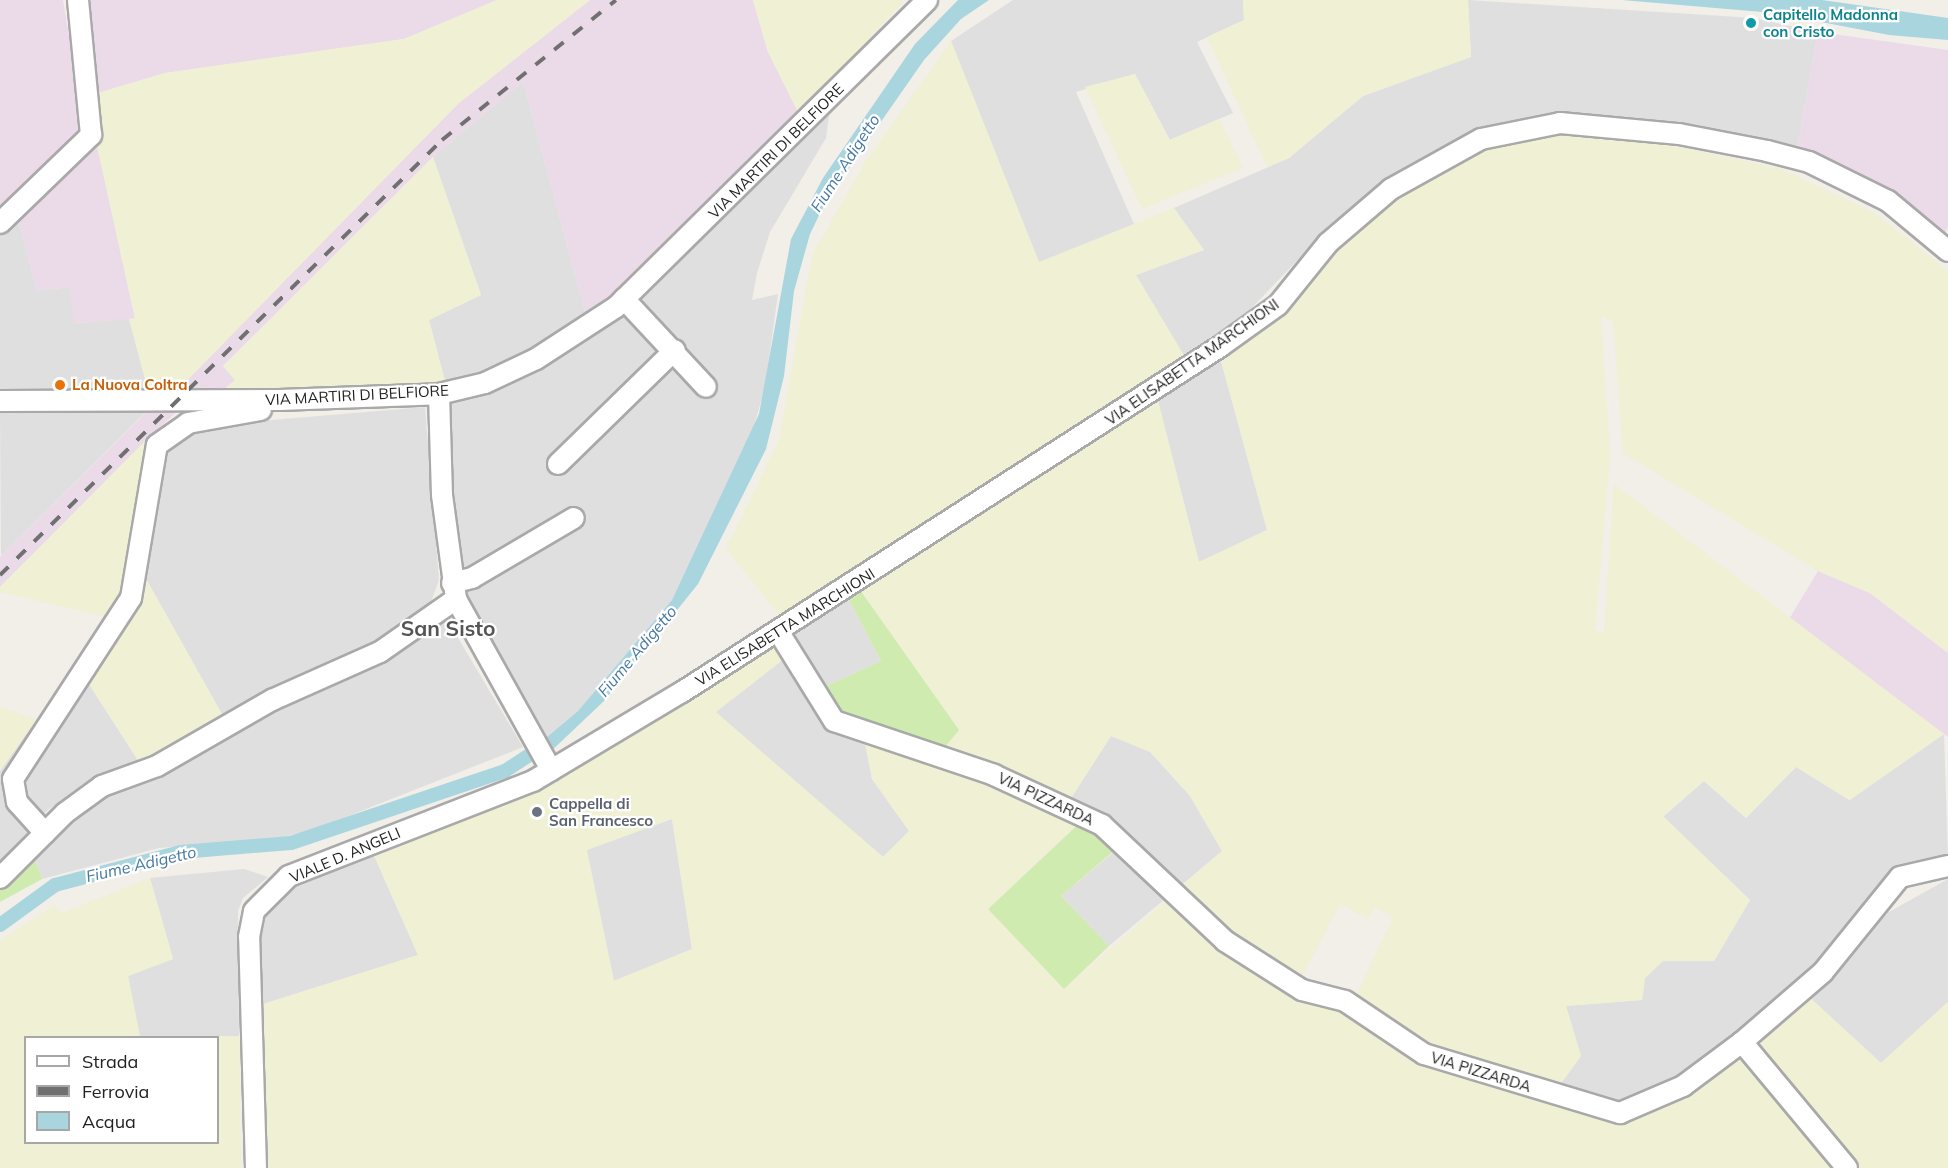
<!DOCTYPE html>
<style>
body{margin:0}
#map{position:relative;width:1948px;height:1168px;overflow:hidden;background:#f2eee8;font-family:Mulish,sans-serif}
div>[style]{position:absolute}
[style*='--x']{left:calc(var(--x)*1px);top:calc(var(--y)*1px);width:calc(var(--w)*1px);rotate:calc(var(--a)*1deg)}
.residential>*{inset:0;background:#e0dfdf}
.industrial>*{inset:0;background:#ebdae8}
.farmland>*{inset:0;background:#eff0d4}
.grass>*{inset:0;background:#cfebaf}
.water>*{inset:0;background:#a9d5df}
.canal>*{height:14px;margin:-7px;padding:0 7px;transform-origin:7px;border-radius:7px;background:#a9d5df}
.roads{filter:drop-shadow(2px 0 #a9a9a9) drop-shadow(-2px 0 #a9a9a9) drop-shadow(0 2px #a9a9a9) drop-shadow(0 -2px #a9a9a9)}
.minor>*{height:20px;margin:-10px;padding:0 10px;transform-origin:10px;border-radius:10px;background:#fff}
.rail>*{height:4px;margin-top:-2px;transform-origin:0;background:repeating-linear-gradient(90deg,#707070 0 12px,transparent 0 24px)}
.dots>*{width:16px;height:16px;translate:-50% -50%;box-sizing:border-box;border:3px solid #fff;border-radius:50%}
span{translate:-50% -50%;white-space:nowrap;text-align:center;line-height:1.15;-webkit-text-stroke:4.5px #fff;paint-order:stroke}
.culture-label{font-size:15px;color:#0d838f;font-weight:700}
.left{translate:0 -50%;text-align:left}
.street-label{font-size:15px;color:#222}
.food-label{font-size:15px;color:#c56008;font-weight:700}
.worship-label{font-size:15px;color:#5b616d;font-weight:700}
.water-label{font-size:16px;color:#4678a3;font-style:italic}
.district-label{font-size:21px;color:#555;font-weight:700}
.legend{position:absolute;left:24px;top:1036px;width:195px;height:108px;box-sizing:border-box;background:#fff;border:2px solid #a7a7a7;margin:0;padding:8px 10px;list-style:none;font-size:18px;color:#222}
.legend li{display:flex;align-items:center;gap:12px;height:30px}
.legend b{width:30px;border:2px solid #a7a7a7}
</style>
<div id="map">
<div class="residential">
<i style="clip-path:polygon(1013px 0,1243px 0,1244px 20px,1197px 42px,1233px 113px,1170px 140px,1135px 74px,1076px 92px,1134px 224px,1039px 263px,951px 41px)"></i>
<i style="clip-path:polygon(1468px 0,1754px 18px,1818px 32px,1796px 155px,1669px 125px,1603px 117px,1506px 121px,1480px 129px,1434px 152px,1334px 222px,1241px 319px,1186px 359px,1136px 275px,1204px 250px,1174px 208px,1289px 158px,1363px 96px,1471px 57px)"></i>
<i style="clip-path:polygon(523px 81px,587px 319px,508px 366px,446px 385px,429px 320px,481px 295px,433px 157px)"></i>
<i style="clip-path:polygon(830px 108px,826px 138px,770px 232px,757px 273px,752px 300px,778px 294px,765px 387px,750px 440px,672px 600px,578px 711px,541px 742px,455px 597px,443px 402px,578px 341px)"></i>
<i style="clip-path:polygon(18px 218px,37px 291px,70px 287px,75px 323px,129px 319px,149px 394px,0 390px,0 234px)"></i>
<i style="clip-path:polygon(1220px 357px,1267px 530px,1199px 562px,1157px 397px)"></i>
<i style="clip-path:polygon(425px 407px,439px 580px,430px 605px,374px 648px,223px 716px,145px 577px,154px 461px,200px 426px)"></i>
<i style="clip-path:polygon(0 409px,77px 412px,149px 409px,1px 556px)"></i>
<i style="clip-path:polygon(848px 598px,881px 661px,820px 689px,861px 721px,872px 779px,909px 831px,883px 857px,715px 712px,787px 656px,781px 641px)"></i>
<i style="clip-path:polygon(445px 616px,523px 747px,318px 828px,283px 837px,159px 848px,42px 879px,33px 854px,97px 797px,136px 784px,250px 722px,382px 664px)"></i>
<i style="clip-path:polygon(76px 664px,139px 762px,87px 781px,48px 810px,0 862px,0 771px)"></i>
<i style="clip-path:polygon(1944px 734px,1948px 860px,1877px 898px,1737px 1042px,1736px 1052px,1644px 1115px,1554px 1092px,1581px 1056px,1566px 1006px,1642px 1000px,1645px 978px,1663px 961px,1714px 961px,1750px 900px,1663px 817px,1704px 781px,1746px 818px,1796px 767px,1850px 800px)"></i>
<i style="clip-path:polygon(1111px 736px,1150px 752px,1190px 796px,1222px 851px,1109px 946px,1061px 896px,1121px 846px,1066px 806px)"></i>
<i style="clip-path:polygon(672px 819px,692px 949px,614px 981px,586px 850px)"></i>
<i style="clip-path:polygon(372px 851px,418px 955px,257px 1006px,258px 909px,286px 887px)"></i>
<i style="clip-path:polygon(244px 869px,268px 877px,243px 898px,238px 911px,239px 1036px,140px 1037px,128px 976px,173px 959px,150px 878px)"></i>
<i style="clip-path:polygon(1948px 879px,1948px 1002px,1881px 1063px,1807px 995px,1889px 912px)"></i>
</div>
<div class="industrial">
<i style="clip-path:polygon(0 0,63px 0,83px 121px,71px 145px,0 209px)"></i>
<i style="clip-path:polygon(87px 0,497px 0,404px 39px,165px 73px,98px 93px)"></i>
<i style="clip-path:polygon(590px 0,753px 0,768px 52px,799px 114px,587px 319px,523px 81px,433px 157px,223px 366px,235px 380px,217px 395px,175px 413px,0 587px,0 557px,459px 103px)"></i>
<i style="clip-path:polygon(1818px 32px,1948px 50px,1948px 226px,1943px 240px,1796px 155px)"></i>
<i style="clip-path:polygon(96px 141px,135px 319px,74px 323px,70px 287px,37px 291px,18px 218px)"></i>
<i style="clip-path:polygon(1818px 571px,1870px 593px,1948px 653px,1948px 737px,1788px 621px)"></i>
</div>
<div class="farmland">
<i style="clip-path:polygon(497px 0,590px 0,459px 103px,172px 396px,149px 394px,129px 319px,135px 318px,96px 141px,102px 122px,98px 93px,165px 73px,404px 39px)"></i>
<i style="clip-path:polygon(753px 0,902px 0,902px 3px,799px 114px,768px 52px)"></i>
<i style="clip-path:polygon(1243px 0,1468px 0,1471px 57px,1363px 96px,1289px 158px,1267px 167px,1207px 37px,1244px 20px)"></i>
<i style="clip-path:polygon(951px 41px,1039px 262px,1174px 208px,1204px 250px,1136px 275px,1186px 359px,1097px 411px,783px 620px,726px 549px,779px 440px,812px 255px,866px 161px)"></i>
<i style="clip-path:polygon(1135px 74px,1169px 140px,1219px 119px,1243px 168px,1142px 209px,1085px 87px)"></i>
<i style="clip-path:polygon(evenodd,1570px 134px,1640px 139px,1781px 169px,1873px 212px,1948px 271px,1948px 653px,1870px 593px,1818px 571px,1623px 453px,1613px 321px,1601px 316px,1610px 456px,1595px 630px,1604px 633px,1614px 484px,1944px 734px,1849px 800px,1796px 767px,1746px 818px,1704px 781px,1663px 816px,1750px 900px,1714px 961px,1663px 961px,1645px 978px,1642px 1000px,1566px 1006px,1581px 1056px,1557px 1089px,1536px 1078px,1437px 1056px,1352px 1004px,1393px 917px,1375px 908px,1368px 919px,1340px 904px,1298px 984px,1427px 1058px,1479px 1073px,1512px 1075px,1596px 1107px,1644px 1115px,1736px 1052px,1835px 1168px,260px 1168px,257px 1006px,418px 955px,372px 851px,512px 800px,781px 641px,788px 656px,716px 712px,883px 857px,909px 831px,872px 779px,863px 733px,936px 757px,959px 730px,860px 590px,1157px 397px,1199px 562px,1267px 530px,1220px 357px,1254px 334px,1346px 236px,1443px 168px,1510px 139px,1570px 134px,1111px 736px,1151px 752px,1190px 796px,1222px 851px,1064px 989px,988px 908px,1084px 819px,1066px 806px,1111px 736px,1570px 134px,672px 819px,692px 949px,614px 981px,587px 850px,672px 819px)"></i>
<i style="clip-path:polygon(433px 157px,481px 295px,429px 320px,446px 385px,217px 395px,235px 380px,223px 366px)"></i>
<i style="clip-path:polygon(144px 442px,145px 577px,223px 716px,139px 762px,76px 664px,110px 618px,0 592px,0 587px)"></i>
<i style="clip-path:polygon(0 706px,36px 720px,0 771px)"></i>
<i style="clip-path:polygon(150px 878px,173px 959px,128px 976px,140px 1037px,26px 1038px,26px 1142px,218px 1142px,218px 1038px,187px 1037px,239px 1036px,241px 1168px,0 1168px,0 941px,55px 905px,62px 913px)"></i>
<i style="clip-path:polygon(1807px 995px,1881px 1063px,1948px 1002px,1948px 1168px,1859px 1168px,1757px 1048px)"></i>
</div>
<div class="grass">
<i style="clip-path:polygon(860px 590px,959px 730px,936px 758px,839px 716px,820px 689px,881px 661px,848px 598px)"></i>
<i style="clip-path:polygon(1084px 819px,1121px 845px,1061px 896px,1109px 946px,1064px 989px,988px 909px)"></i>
<i style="clip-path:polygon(33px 854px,42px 879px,0 902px,0 886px)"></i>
</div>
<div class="water">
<i style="clip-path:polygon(958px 0,989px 0,961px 19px,924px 60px,827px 199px,810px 234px,794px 291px,784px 376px,766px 449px,698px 584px,604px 701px,548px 754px,541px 742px,578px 711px,672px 600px,759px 414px,791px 239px,823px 178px,915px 44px)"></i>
<i style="clip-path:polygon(1622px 0,1822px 0,1948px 18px,1948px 40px,1889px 35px,1774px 13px)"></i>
</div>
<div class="canal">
<i style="--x:0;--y:925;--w:68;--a:-36"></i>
<i style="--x:55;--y:885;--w:130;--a:-14.7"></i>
<i style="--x:181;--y:852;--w:110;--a:-4.7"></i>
<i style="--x:291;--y:843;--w:226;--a:-18.6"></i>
<i style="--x:505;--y:771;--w:49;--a:-33.4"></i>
</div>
<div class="roads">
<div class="minor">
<i style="--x:0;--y:223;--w:127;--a:-44"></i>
<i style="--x:91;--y:135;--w:136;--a:-95.5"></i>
<i style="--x:624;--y:299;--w:120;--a:47"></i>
<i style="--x:439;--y:394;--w:101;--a:88.3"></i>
<i style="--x:442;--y:495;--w:105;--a:82.3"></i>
<i style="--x:456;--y:599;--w:196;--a:60.9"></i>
<i style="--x:0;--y:401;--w:279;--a:-0.2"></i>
<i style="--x:279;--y:400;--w:160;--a:-2.1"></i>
<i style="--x:439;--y:394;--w:47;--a:-13.4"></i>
<i style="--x:485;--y:383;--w:56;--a:-25.2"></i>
<i style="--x:536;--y:359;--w:95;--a:-33"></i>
<i style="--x:616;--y:307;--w:437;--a:-44.6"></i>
<i style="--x:558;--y:464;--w:163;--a:-44.3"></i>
<i style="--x:452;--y:583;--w:21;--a:-14"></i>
<i style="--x:472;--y:578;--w:118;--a:-30.5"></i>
<i style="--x:778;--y:631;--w:106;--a:58.1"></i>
<i style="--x:834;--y:721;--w:169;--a:18.6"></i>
<i style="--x:994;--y:775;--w:119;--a:24.8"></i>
<i style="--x:1102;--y:825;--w:169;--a:43.3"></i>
<i style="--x:1225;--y:941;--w:91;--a:32.5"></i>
<i style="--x:1302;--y:990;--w:44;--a:14.3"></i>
<i style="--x:1345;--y:1001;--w:95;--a:33.9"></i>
<i style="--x:1424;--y:1054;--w:205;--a:16.8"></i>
<i style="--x:1620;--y:1113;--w:69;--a:-23.2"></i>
<i style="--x:1683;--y:1086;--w:74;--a:-36.7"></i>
<i style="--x:1742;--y:1042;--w:107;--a:-40.8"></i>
<i style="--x:1823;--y:972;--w:122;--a:-51"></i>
<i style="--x:1900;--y:877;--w:49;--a:-12.9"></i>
<i style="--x:45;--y:833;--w:42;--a:-132.1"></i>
<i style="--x:17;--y:802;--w:23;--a:-100"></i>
<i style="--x:13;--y:779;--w:216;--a:-56.9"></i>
<i style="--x:131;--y:598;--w:155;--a:-80.4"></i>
<i style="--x:157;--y:445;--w:38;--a:-35"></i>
<i style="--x:188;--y:423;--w:74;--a:-10.1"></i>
<i style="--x:0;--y:878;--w:92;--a:-45"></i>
<i style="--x:65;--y:813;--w:46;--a:-36.1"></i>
<i style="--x:102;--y:786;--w:59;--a:-20"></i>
<i style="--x:157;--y:766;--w:133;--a:-29.9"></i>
<i style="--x:272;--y:700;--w:118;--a:-24"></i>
<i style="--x:380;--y:652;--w:93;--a:-34.9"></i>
<i style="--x:1742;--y:1042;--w:164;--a:50.2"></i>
<i style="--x:256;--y:1168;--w:231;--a:-91.7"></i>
<i style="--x:249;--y:937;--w:26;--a:-79"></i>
<i style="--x:254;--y:911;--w:49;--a:-45"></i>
<i style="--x:289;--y:876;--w:262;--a:-21.3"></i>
<i style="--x:533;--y:781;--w:174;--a:-30.9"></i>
<i style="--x:682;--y:692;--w:640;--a:-32.7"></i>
<i style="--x:1221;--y:346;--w:70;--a:-35.7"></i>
<i style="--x:1278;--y:305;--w:80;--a:-51.1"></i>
<i style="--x:1328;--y:243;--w:83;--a:-40.6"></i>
<i style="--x:1391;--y:189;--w:103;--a:-29.1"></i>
<i style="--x:1481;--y:139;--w:81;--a:-11.4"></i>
<i style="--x:1560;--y:123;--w:120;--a:5.3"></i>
<i style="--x:1679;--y:134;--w:90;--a:10.9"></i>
<i style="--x:1767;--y:151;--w:43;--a:14.7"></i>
<i style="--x:1809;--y:162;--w:88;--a:26.3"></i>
<i style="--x:1888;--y:201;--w:78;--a:39.8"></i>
</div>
</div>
<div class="rail">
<i style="--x:0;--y:575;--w:620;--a:-44.54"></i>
<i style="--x:442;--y:140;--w:223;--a:-38.8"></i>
</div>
<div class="dots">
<i style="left:1751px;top:23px;background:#0f9aa8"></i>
<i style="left:60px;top:385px;background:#e8710a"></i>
<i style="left:537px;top:812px;background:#6b7280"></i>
</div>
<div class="culture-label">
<span class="left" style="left:1763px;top:23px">Capitello Madonna<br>con Cristo</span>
</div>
<div class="street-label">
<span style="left:776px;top:151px;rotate:-45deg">VIA MARTIRI DI BELFIORE</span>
<span style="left:1192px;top:362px;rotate:-35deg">VIA ELISABETTA MARCHIONI</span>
<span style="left:357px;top:395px;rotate:-3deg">VIA MARTIRI DI BELFIORE</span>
<span style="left:785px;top:627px;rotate:-32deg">VIA ELISABETTA MARCHIONI</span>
<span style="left:1046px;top:799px;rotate:25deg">VIA PIZZARDA</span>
<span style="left:345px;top:855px;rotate:-23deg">VIALE D. ANGELI</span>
<span style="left:1481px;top:1072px;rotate:17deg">VIA PIZZARDA</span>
</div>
<div class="food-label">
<span class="left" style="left:72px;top:385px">La Nuova Coltra</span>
</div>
<div class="worship-label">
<span class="left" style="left:549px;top:812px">Cappella di<br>San Francesco</span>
</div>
<div class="water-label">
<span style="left:845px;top:163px;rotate:-57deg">Fiume Adigetto</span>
<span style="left:637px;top:651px;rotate:-50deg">Fiume Adigetto</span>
<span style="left:141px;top:864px;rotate:-13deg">Fiume Adigetto</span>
</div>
<div class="district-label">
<span style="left:448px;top:628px">San Sisto</span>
</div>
<ul class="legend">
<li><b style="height:8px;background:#fff"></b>Strada</li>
<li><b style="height:8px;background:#707070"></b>Ferrovia</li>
<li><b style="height:16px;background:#a9d5df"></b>Acqua</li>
</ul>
</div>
